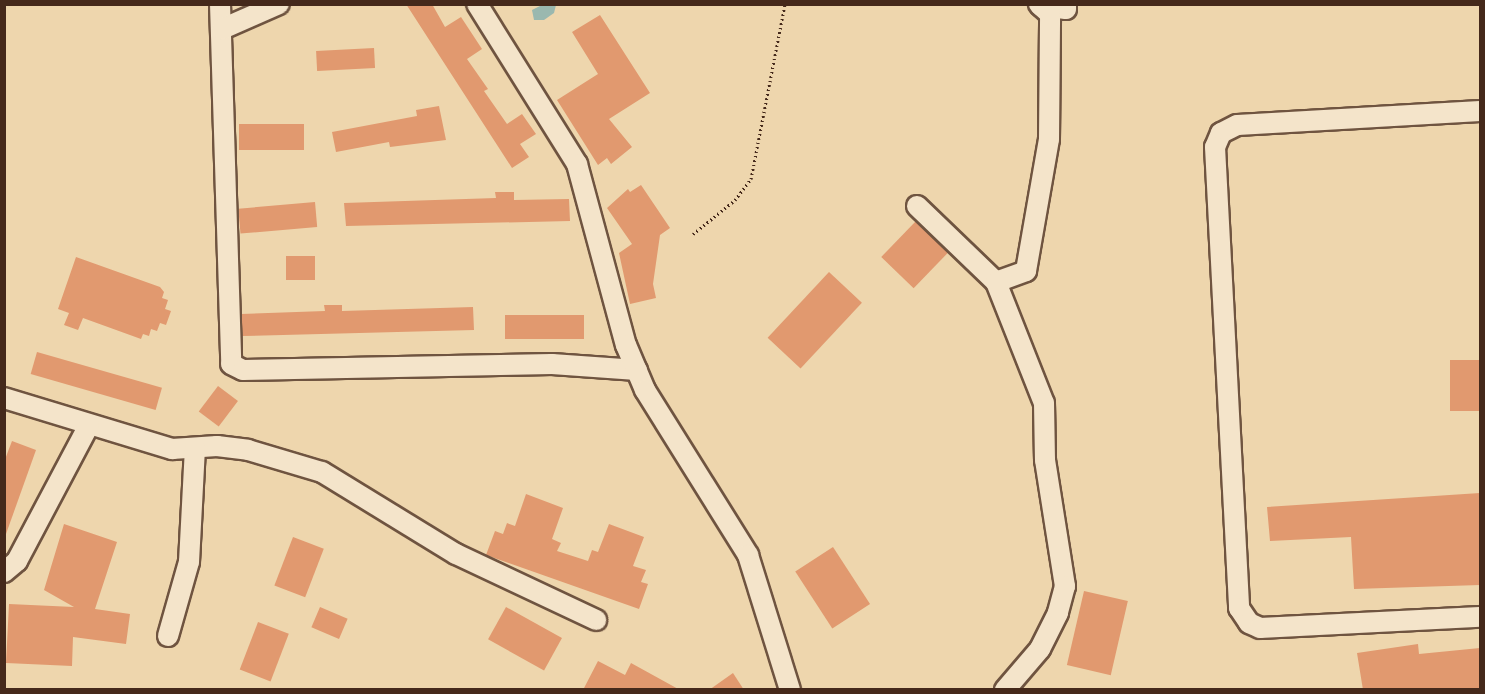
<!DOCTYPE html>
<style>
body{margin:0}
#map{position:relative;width:1485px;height:694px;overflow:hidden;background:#eed6ad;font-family:"Gentium Book Plus",serif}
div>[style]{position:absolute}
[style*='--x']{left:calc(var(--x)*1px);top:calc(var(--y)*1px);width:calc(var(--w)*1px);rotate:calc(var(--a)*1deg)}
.water>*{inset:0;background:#9ab8af}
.building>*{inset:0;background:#e1996f;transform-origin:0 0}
.path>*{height:3px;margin-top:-1.5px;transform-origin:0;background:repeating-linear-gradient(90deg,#45291b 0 1.5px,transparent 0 4.5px)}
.roads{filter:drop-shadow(2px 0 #6f5440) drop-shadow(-2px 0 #6f5440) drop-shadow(0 2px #6f5440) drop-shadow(0 -2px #6f5440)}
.minor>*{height:20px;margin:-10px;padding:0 10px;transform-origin:10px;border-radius:10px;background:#f4e4ca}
span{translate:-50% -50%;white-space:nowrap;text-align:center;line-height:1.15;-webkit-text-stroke:4.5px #f4e4ca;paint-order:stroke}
.frame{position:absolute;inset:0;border:6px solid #45291b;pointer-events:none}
</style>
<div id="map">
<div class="water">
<i style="clip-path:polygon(542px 5px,556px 5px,554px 13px,544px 20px,534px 20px,532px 10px)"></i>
</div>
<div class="building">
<i style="clip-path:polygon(406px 4px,432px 4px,445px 27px,461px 17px,482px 49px,467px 59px,488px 89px,484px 91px,507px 124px,522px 114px,536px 134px,520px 144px,529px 157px,512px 168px)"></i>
<i style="clip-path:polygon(600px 15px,650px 93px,609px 119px,632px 147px,611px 164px,607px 158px,598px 165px,557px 100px,598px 74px,572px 32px)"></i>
<i style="left:374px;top:48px;width:20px;height:58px;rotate:87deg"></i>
<i style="clip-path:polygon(439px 106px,446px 140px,390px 147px,389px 142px,336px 152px,332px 132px,417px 116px,416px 110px)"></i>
<i style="left:239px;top:124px;width:65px;height:26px"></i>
<i style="clip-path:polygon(641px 185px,670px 228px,660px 235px,653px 284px,656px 298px,630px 304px,619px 253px,632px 244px,607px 208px,628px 189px,630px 192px)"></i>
<i style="clip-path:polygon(495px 192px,514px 192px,514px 200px,569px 199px,570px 221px,346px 226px,344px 203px,496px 198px)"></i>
<i style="left:315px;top:202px;width:25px;height:77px;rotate:85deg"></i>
<i style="left:916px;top:221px;width:45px;height:50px;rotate:44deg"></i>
<i style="left:286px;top:256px;width:29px;height:24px"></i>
<i style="clip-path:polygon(76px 257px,160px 287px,164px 292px,162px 298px,168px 300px,165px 309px,171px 311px,166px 325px,160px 323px,157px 331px,151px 329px,149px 336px,143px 334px,141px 339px,83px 318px,78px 330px,64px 325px,69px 313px,58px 309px)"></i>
<i style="left:829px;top:272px;width:45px;height:90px;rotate:43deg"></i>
<i style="clip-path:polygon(324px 305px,342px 305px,342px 311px,473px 307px,474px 330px,242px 336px,241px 314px,325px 311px)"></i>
<i style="left:584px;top:315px;width:24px;height:79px;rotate:90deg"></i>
<i style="left:37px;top:352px;width:130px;height:23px;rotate:16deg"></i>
<i style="left:1450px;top:360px;width:30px;height:51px"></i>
<i style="left:218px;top:386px;width:25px;height:32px;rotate:37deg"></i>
<i style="clip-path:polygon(12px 441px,36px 450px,6px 534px,4px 462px)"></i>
<i style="clip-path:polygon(1480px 493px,1480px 585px,1354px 589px,1351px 537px,1270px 541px,1267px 507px)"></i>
<i style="clip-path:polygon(526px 494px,563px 508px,552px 539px,561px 543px,557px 551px,588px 561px,592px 550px,598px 552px,609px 524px,644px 537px,633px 566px,646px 570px,641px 582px,648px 584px,639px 609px,486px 555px,495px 531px,503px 534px,507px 523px,515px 526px)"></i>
<i style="clip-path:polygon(64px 524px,117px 542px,95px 609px,130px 614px,126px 644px,73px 637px,72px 666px,6px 663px,9px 604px,74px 607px,44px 590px)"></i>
<i style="left:293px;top:537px;width:33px;height:52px;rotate:21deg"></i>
<i style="left:833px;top:547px;width:68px;height:45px;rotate:57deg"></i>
<i style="left:1084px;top:591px;width:45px;height:76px;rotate:13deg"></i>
<i style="left:320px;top:607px;width:30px;height:22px;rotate:23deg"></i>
<i style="left:506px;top:607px;width:64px;height:37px;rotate:29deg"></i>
<i style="left:258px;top:622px;width:33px;height:51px;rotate:21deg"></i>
<i style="clip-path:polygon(1418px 644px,1419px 654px,1480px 648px,1480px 690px,1363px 690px,1357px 653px)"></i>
<i style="clip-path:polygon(598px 661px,625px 675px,631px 663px,680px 690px,583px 690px)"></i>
<i style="clip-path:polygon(733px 673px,744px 690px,709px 690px)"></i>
</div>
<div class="path">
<i style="--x:693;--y:234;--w:54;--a:-39"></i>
<i style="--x:735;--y:200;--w:26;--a:-53"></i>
<i style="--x:751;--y:179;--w:178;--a:-79"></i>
</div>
<div class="roads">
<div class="minor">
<i style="--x:220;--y:4;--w:360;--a:88.2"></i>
<i style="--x:231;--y:364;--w:13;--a:27"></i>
<i style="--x:243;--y:370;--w:309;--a:-1.1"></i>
<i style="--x:552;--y:364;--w:85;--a:4"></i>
<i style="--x:477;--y:4;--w:189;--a:58"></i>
<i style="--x:577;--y:164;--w:188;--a:74.9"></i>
<i style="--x:626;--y:345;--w:49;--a:67.1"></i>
<i style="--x:645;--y:390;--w:195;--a:58"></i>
<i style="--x:748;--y:555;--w:141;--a:72.7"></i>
<i style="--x:1041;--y:6;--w:25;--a:7"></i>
<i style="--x:1066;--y:9;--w:5;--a:-90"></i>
<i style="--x:222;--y:29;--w:62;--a:-23.7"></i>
<i style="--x:1480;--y:111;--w:243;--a:176.7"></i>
<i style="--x:1237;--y:125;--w:18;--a:153"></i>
<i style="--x:1221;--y:133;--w:15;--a:113"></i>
<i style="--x:1215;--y:147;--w:462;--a:87"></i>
<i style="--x:1239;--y:608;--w:18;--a:56"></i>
<i style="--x:1249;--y:623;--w:12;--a:24"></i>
<i style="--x:1260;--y:628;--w:220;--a:-2.9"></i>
<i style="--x:917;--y:206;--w:110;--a:43.9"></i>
<i style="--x:996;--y:282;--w:32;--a:-20"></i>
<i style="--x:1026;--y:271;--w:134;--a:-80.1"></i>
<i style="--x:1049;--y:139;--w:125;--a:-89.5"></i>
<i style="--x:1050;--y:14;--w:15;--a:-138"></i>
<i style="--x:996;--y:282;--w:130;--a:68.4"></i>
<i style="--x:1044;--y:403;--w:57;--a:89"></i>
<i style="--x:1045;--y:460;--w:128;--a:81"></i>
<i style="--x:1065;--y:586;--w:28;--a:105"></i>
<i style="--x:1058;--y:613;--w:40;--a:116.6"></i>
<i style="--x:1040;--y:649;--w:54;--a:130.5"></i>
<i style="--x:4;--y:398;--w:176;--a:16.9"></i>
<i style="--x:172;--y:449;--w:45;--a:-3.8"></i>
<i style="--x:217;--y:446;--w:31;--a:7"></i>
<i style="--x:248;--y:450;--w:77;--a:16.6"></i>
<i style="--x:322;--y:472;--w:157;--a:31.5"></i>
<i style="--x:456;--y:554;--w:155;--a:25.2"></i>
<i style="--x:4;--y:572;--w:17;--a:-40"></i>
<i style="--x:17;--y:561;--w:154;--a:-62.1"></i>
<i style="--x:168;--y:636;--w:77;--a:-74.2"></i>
<i style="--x:189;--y:562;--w:114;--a:-87"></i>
</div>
</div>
<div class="frame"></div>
</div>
